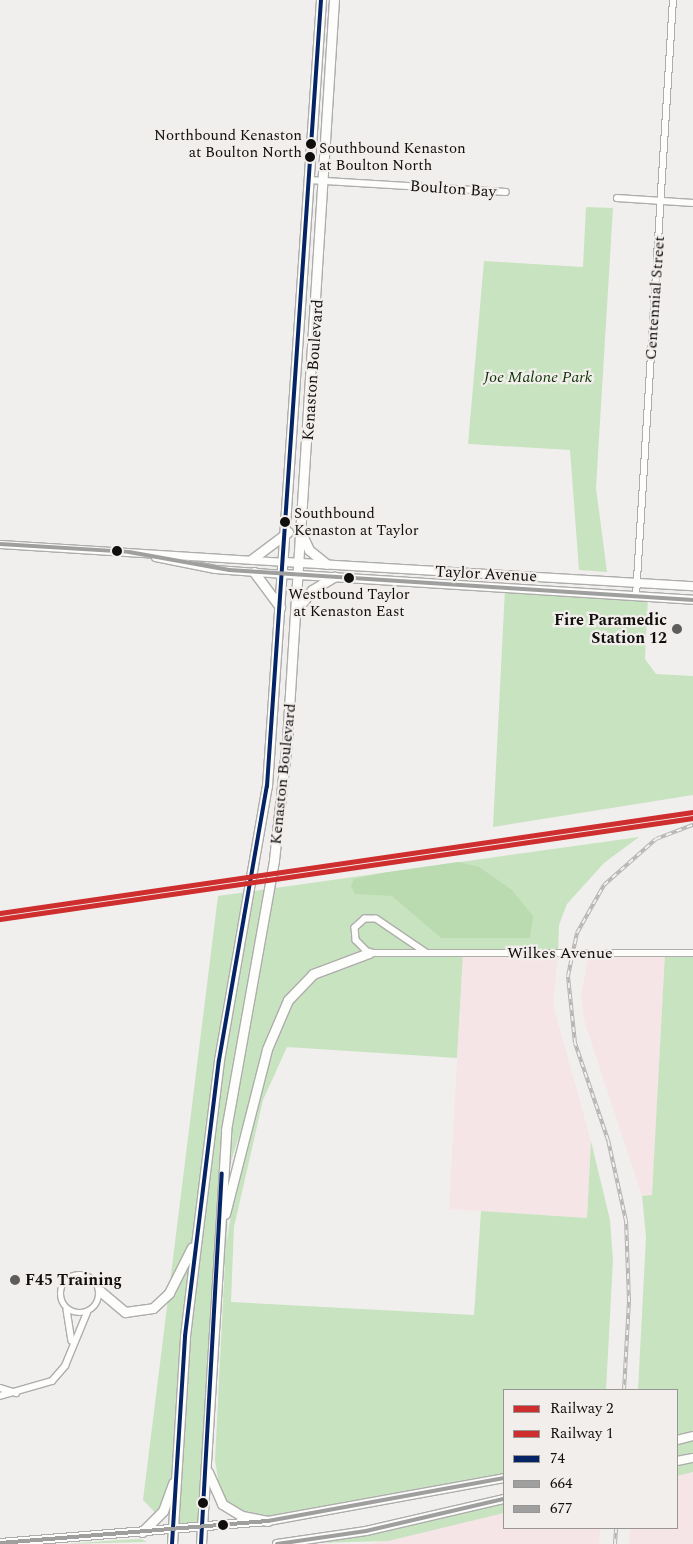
<!DOCTYPE html>
<style>
body{margin:0}
#map{position:relative;width:693px;height:1544px;overflow:hidden;background:#f1efed;font-family:Spectral,serif}
div>[style]{position:absolute}
[style*='--x']{left:calc(var(--x)*1px);top:calc(var(--y)*1px);width:calc(var(--w)*1px);rotate:calc(var(--a)*1deg)}
.industrial>*{inset:0;background:#f5e5e6}
.green>*{inset:0;background:#c8e3c0}
.forest>*{inset:0;background:#badbb0}
.roads{filter:drop-shadow(1px 0 #aeadac) drop-shadow(-1px 0 #aeadac) drop-shadow(0 1px #aeadac) drop-shadow(0 -1px #aeadac)}
.minor>*{height:5.5px;margin:-2.75px;padding:0 2.75px;transform-origin:2.75px;border-radius:2.75px;background:#fdfdfc}
.minor>.ring{margin:-2.75px;padding:0;box-sizing:content-box;background:none;border:5.5px solid #fdfdfc;border-radius:50%}
.tertiary>*{height:7px;margin:-3.5px;padding:0 3.5px;transform-origin:3.5px;border-radius:3.5px;background:#fdfdfc}
.secondary>*{height:8px;margin:-4px;padding:0 4px;transform-origin:4px;border-radius:4px;background:#fdfdfc}
.primary>*{height:9px;margin:-4.5px;padding:0 4.5px;transform-origin:4.5px;border-radius:4.5px;background:#fdfdfc}
.rail>*{height:4px;margin-top:-2px;transform-origin:0;background:repeating-linear-gradient(90deg,#f2eeec 0 5.5px,#b5b4b3 0 11px);box-sizing:border-box;border-block:1px solid #b5b4b3}
.bus-1>*{height:4px;margin:-2px;padding:0 2px;transform-origin:2px;border-radius:2px;background:#052465}
.bus-2>*{height:4px;margin:-2px;padding:0 2px;transform-origin:2px;border-radius:2px;background:#9f9f9f}
.bus-3>*{height:4px;margin:-2px;padding:0 2px;transform-origin:2px;border-radius:2px;background:#9f9f9f}
.rail-1>*{height:5px;margin:-2.5px;padding:0 2.5px;transform-origin:2.5px;border-radius:2.5px;background:#cf2e2f}
.rail-2>*{height:5px;margin:-2.5px;padding:0 2.5px;transform-origin:2.5px;border-radius:2.5px;background:#cf2e2f}
.dots>*{width:14px;height:14px;translate:-50% -50%;box-sizing:border-box;border:2px solid #f2eeec;border-radius:50%}
span{translate:-50% -50%;white-space:nowrap;text-align:center;line-height:1.15;-webkit-text-stroke:4.5px #f2eeec;paint-order:stroke}
.bus-label{font-size:15px;color:#100f0e}
.right{translate:-100% -50%;text-align:right}
.left{translate:0 -50%;text-align:left}
.street-label{font-size:16px;color:#100f0e}
.park-label{font-size:16px;color:#0b3501;font-style:italic}
.poi-label{font-size:16px;color:#100f0e;font-weight:700}
.legend{position:absolute;left:503px;top:1389px;width:175px;height:140px;box-sizing:border-box;background:#f2eeec;border:1px solid #989593;margin:0;padding:6px 9px;list-style:none;font-size:15px;color:#100f0e}
.legend li{display:flex;align-items:center;gap:10px;height:25px}
.legend b{width:25px;border:1px solid #989593}
</style>
<div id="map">
<div class="industrial">
<i style="clip-path:polygon(463px 953px,558px 953px,553px 1005px,591px 1141px,587px 1218px,449px 1209px)"></i>
<i style="clip-path:polygon(589px 953px,665px 953px,652px 1196px,642px 1196px,585px 1023px,581px 997px)"></i>
<i style="clip-path:polygon(693px 1472px,693px 1544px,629px 1544px,630px 1528px,677px 1528px,677px 1476px)"></i>
<i style="clip-path:polygon(504px 1513px,504px 1528px,600px 1528px,599px 1544px,369px 1544px)"></i>
</div>
<div class="green">
<i style="clip-path:polygon(586px 207px,613px 208px,596px 488px,607px 572px,579px 570px,570px 450px,468px 444px,484px 261px,583px 267px)"></i>
<i style="clip-path:polygon(505px 588px,648px 597px,645px 659px,656px 674px,693px 676px,693px 795px,493px 827px)"></i>
<i style="clip-path:polygon(evenodd,639px 837px,604px 863px,567px 904px,559px 925px,558px 953px,422px 949px,425px 952px,403px 953px,463px 953px,457px 1058px,287px 1047px,263px 1100px,234px 1227px,231px 1302px,474px 1315px,481px 1211px,587px 1218px,591px 1141px,610px 1220px,613px 1260px,606px 1390px,504px 1390px,504px 1478px,268px 1521px,233px 1512px,222px 1504px,215px 1460px,225px 1262px,208px 1404px,201px 1529px,173px 1531px,176px 1473px,161px 1519px,143px 1500px,218px 896px,639px 837px,264px 1061px,234px 1189px,227px 1242px,229px 1167px,264px 1061px)"></i>
<i style="clip-path:polygon(665px 953px,693px 953px,693px 1472px,677px 1476px,677px 1390px,638px 1390px,646px 1237px,642px 1196px,652px 1195px)"></i>
<i style="clip-path:polygon(504px 1499px,504px 1513px,388px 1541px,277px 1544px,366px 1531px)"></i>
<i style="clip-path:polygon(141px 1539px,147px 1542px,64px 1544px,119px 1540px)"></i>
</div>
<div class="forest">
<i style="clip-path:polygon(458px 862px,479px 867px,512px 890px,533px 916px,530px 938px,441px 938px,392px 896px,355px 894px,351px 886px,354px 879px,382px 873px)"></i>
</div>
<div class="roads">
<div class="minor">
<i style="--x:309;--y:180;--w:197;--a:3.5"></i>
<i style="--x:617;--y:198;--w:76;--a:3.8"></i>
<i style="--x:636;--y:596;--w:597;--a:-86.45"></i>
<i style="--x:426;--y:953;--w:60;--a:-145.8"></i>
<i style="--x:376;--y:919;--w:11;--a:180"></i>
<i style="--x:365;--y:919;--w:13;--a:138"></i>
<i style="--x:355;--y:928;--w:12;--a:85"></i>
<i style="--x:356;--y:940;--w:18;--a:45"></i>
<i style="--x:369;--y:953;--w:324;--a:0"></i>
<i class="ring" style="left:61px;top:1275px;width:32.5px;height:32.5px"></i>
<i style="--x:67;--y:1310;--w:31;--a:81"></i>
<i style="--x:0;--y:1388;--w:17;--a:17"></i>
<i style="--x:0;--y:1396;--w:54;--a:-16.1"></i>
<i style="--x:52;--y:1381;--w:20;--a:-49"></i>
<i style="--x:65;--y:1366;--w:57;--a:-67.5"></i>
</div>
<div class="tertiary">
<i style="--x:0;--y:544;--w:286;--a:3.6"></i>
<i style="--x:155;--y:557;--w:61;--a:11.3"></i>
<i style="--x:215;--y:569;--w:68;--a:4.2"></i>
</div>
<div class="secondary">
<i style="--x:285;--y:562;--w:409;--a:3.4"></i>
<i style="--x:283;--y:574;--w:411;--a:3.6"></i>
<i style="--x:677;--y:1440;--w:16;--a:-14"></i>
<i style="--x:677;--y:1461;--w:16;--a:-11"></i>
<i style="--x:0;--y:1543;--w:269;--a:-4.7"></i>
<i style="--x:268;--y:1521;--w:240;--a:-10.3"></i>
<i style="--x:277;--y:1544;--w:90;--a:-8.3"></i>
<i style="--x:366;--y:1531;--w:142;--a:-13.1"></i>
</div>
<div class="primary">
<i style="--x:303;--y:537;--w:14;--a:65"></i>
<i style="--x:309;--y:550;--w:22;--a:39"></i>
<i style="--x:252;--y:559;--w:45;--a:-36.9"></i>
<i style="--x:254;--y:572;--w:44;--a:53.4"></i>
<i style="--x:298;--y:608;--w:23;--a:-52"></i>
<i style="--x:312;--y:590;--w:26;--a:-31"></i>
<i style="--x:225;--y:1214;--w:170;--a:-75.7"></i>
<i style="--x:267;--y:1049;--w:53;--a:-66.8"></i>
<i style="--x:288;--y:1000;--w:36;--a:-46"></i>
<i style="--x:313;--y:974;--w:60;--a:-20.6"></i>
<i style="--x:100;--y:1291;--w:33;--a:40"></i>
<i style="--x:125;--y:1312;--w:28;--a:-8"></i>
<i style="--x:153;--y:1308;--w:22;--a:-43"></i>
<i style="--x:169;--y:1293;--w:51;--a:-63.4"></i>
<i style="--x:208;--y:1472;--w:35;--a:66"></i>
<i style="--x:222;--y:1504;--w:23;--a:31"></i>
<i style="--x:242;--y:1516;--w:26;--a:11"></i>
<i style="--x:142;--y:1532;--w:30;--a:-45"></i>
<i style="--x:163;--y:1511;--w:30;--a:-70"></i>
<i style="--x:172;--y:1544;--w:208;--a:-86.4"></i>
<i style="--x:185;--y:1336;--w:100;--a:-83.1"></i>
<i style="--x:197;--y:1237;--w:178;--a:-82.9"></i>
<i style="--x:219;--y:1060;--w:278;--a:-80.1"></i>
<i style="--x:267;--y:786;--w:788;--a:-86.07"></i>
<i style="--x:201;--y:1544;--w:415;--a:-86.5"></i>
<i style="--x:226;--y:1130;--w:274;--a:-79.9"></i>
<i style="--x:274;--y:860;--w:121;--a:-83.8"></i>
<i style="--x:287;--y:740;--w:741;--a:-86.37"></i>
</div>
</div>
<div class="rail">
<i style="--x:624;--y:1390;--w:89;--a:-86.8"></i>
<i style="--x:629;--y:1301;--w:80;--a:-92.1"></i>
<i style="--x:626;--y:1221;--w:83;--a:-102.5"></i>
<i style="--x:608;--y:1140;--w:102;--a:-108.8"></i>
<i style="--x:575;--y:1043;--w:67;--a:-96"></i>
<i style="--x:568;--y:976;--w:44;--a:-78.2"></i>
<i style="--x:577;--y:933;--w:55;--a:-60.6"></i>
<i style="--x:604;--y:885;--w:69;--a:-41.5"></i>
<i style="--x:656;--y:839;--w:40;--a:-21"></i>
<i style="--x:615;--y:1544;--w:16;--a:-86"></i>
</div>
<div class="bus-1">
<i style="--x:172;--y:1544;--w:208;--a:-86.4"></i>
<i style="--x:185;--y:1336;--w:278;--a:-83"></i>
<i style="--x:219;--y:1060;--w:278;--a:-80.1"></i>
<i style="--x:267;--y:786;--w:788;--a:-86.07"></i>
<i style="--x:201;--y:1544;--w:371;--a:-86.8"></i>
</div>
<div class="bus-2">
<i style="--x:0;--y:544;--w:129;--a:3.5"></i>
<i style="--x:129;--y:552;--w:102;--a:10.2"></i>
<i style="--x:229;--y:570;--w:465;--a:3.7"></i>
</div>
<div class="bus-3">
<i style="--x:0;--y:1543;--w:269;--a:-4.7"></i>
<i style="--x:268;--y:1521;--w:240;--a:-10.3"></i>
<i style="--x:277;--y:1544;--w:90;--a:-8.3"></i>
<i style="--x:366;--y:1531;--w:142;--a:-13.1"></i>
</div>
<div class="rail-1">
<i style="--x:0;--y:919;--w:700;--a:-8.29"></i>
</div>
<div class="rail-2">
<i style="--x:0;--y:913;--w:700;--a:-8.29"></i>
</div>
<div class="dots">
<i style="left:311px;top:144px;background:#100f0e"></i>
<i style="left:310px;top:157px;background:#100f0e"></i>
<i style="left:285px;top:522px;background:#100f0e"></i>
<i style="left:117px;top:551px;background:#100f0e"></i>
<i style="left:349px;top:578px;background:#100f0e"></i>
<i style="left:677px;top:629px;background:#5f5d5c"></i>
<i style="left:15px;top:1280px;background:#5f5d5c"></i>
<i style="left:203px;top:1503px;background:#100f0e"></i>
<i style="left:223px;top:1525px;background:#100f0e"></i>
</div>
<div class="bus-label">
<span class="right" style="left:302px;top:144px">Northbound Kenaston<br>at Boulton North</span>
<span class="left" style="left:319px;top:157px">Southbound Kenaston<br>at Boulton North</span>
<span class="left" style="left:294px;top:522px">Southbound<br>Kenaston at Taylor</span>
<span style="left:349px;top:603px">Westbound Taylor<br>at Kenaston East</span>
</div>
<div class="street-label">
<span style="left:453px;top:189px;rotate:4deg">Boulton Bay</span>
<span style="left:655px;top:298px;rotate:-86deg">Centennial Street</span>
<span style="left:313px;top:370px;rotate:-86deg">Kenaston Boulevard</span>
<span style="left:486px;top:574px;rotate:3deg">Taylor Avenue</span>
<span style="left:283px;top:774px;rotate:-84deg">Kenaston Boulevard</span>
<span style="left:560px;top:953px">Wilkes Avenue</span>
</div>
<div class="park-label">
<span style="left:538px;top:377px">Joe Malone Park</span>
</div>
<div class="poi-label">
<span class="right" style="left:667px;top:629px">Fire Paramedic<br>Station 12</span>
<span class="left" style="left:25px;top:1280px">F45 Training</span>
</div>
<ul class="legend">
<li><b style="height:6px;background:#cf2e2f"></b>Railway 2</li>
<li><b style="height:6px;background:#cf2e2f"></b>Railway 1</li>
<li><b style="height:6px;background:#052465"></b>74</li>
<li><b style="height:6px;background:#9f9f9f"></b>664</li>
<li><b style="height:6px;background:#9f9f9f"></b>677</li>
</ul>
</div>
